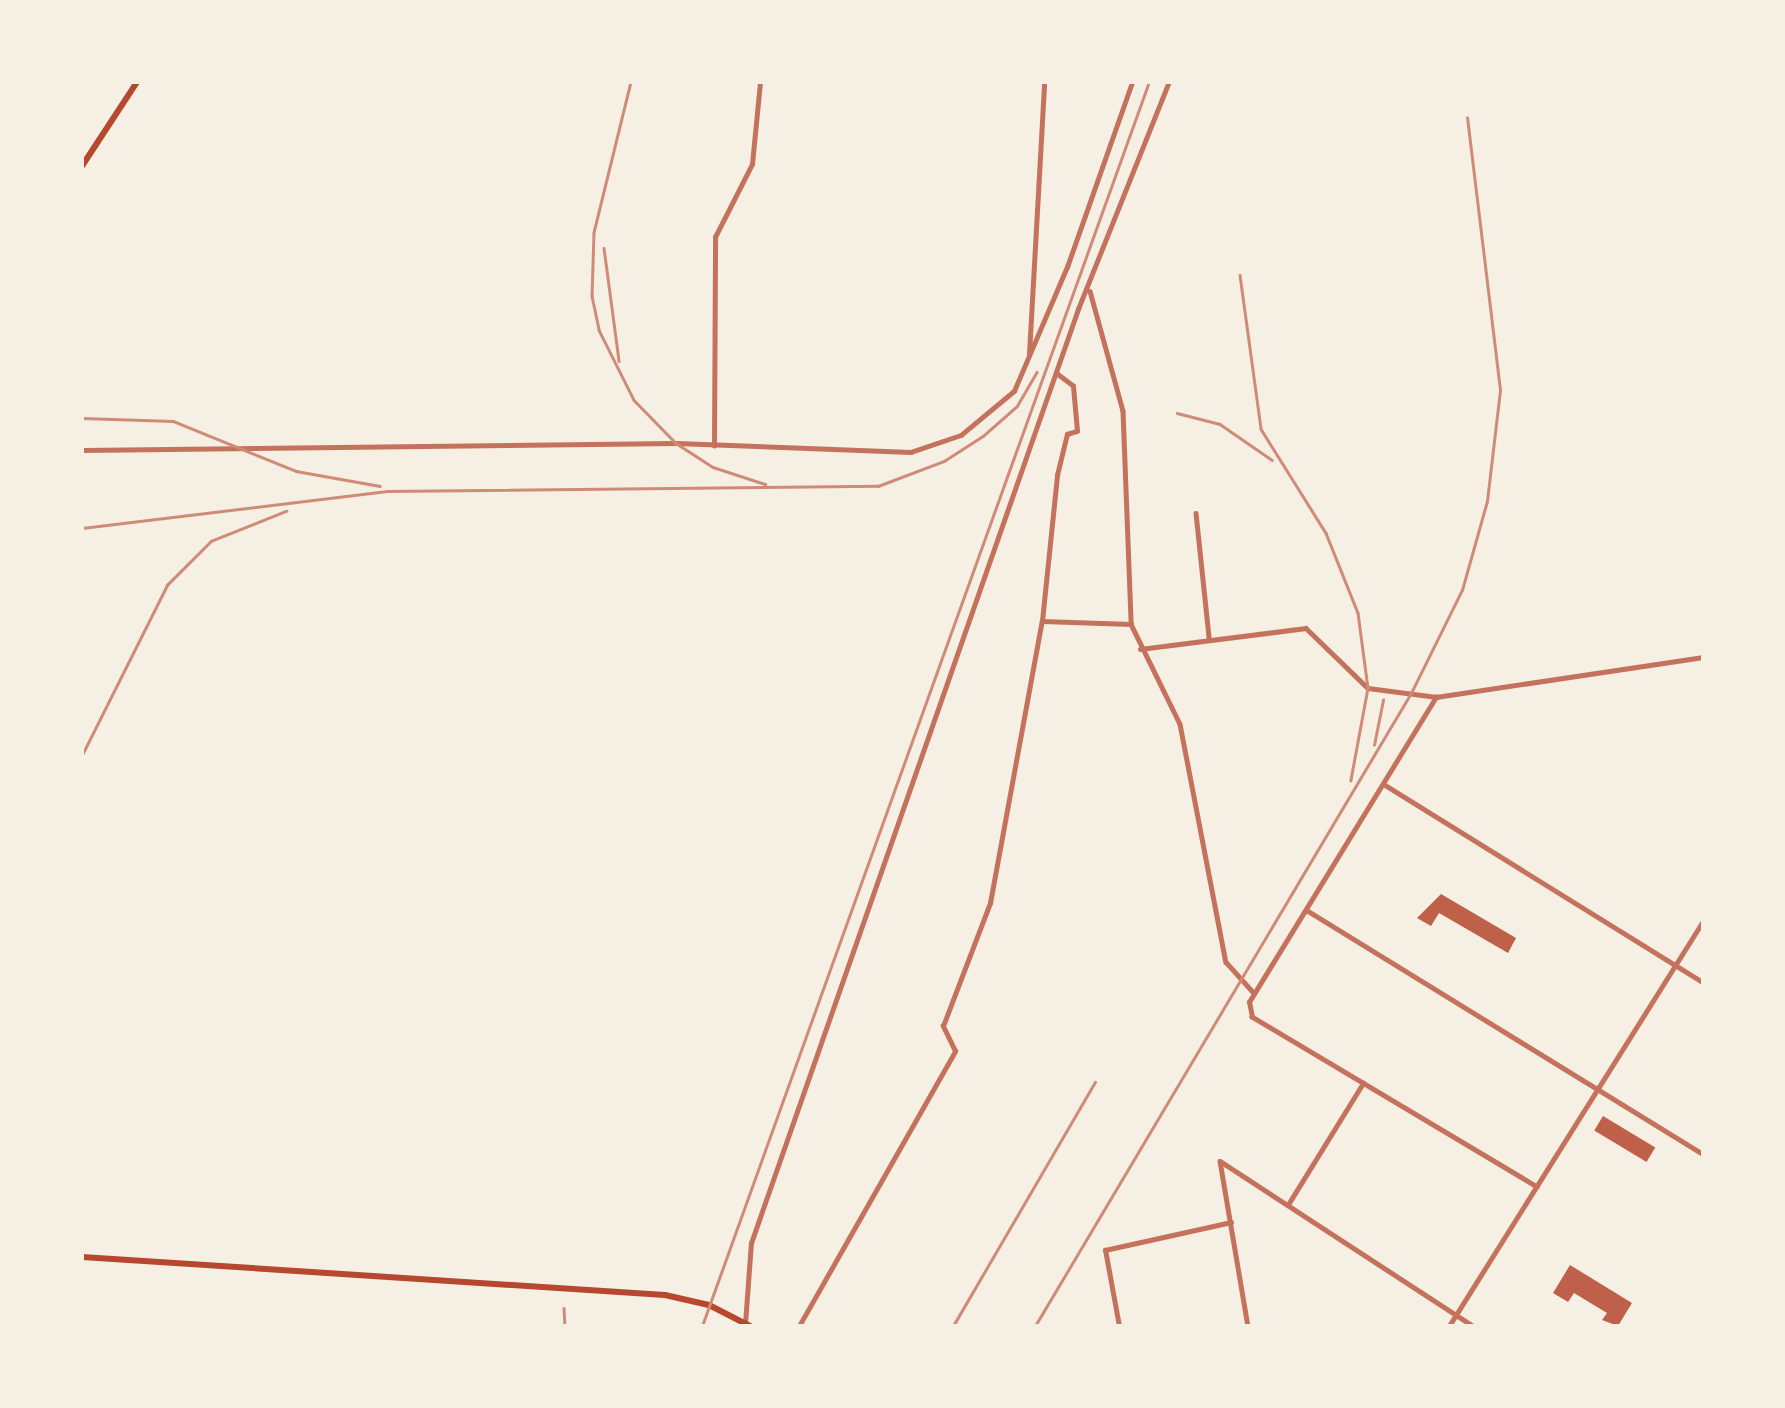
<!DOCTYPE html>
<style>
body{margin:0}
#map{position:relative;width:1785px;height:1408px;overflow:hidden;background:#f6efe4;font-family:"PT Sans",sans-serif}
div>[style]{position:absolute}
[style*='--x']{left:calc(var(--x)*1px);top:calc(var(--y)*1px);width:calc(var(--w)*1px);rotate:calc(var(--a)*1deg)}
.building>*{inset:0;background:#bf614a;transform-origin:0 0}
.minor>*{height:4.5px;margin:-2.25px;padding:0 2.25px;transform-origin:2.25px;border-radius:2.25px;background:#c5725c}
.secondary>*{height:6px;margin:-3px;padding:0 3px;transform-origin:3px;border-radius:3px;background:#b5482f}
.rail>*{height:2.5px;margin:-1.25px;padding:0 1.25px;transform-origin:1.25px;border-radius:1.25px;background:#cf8b77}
span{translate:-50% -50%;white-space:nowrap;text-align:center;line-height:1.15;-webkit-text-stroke:5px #f6efe4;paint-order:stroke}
.frame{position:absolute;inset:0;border:84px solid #f6efe4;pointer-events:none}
</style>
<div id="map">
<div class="building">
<i style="clip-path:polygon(1441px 894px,1516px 938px,1508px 953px,1439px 913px,1431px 926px,1417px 918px)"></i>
<i style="left:1603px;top:1116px;width:61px;height:17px;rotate:31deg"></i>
<i style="clip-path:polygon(1570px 1265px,1632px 1303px,1618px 1326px,1602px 1320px,1607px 1313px,1574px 1293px,1568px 1302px,1553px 1293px)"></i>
</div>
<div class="minor">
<i style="--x:1090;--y:291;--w:124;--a:74.6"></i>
<i style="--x:1123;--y:411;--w:213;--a:87.8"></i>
<i style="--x:1131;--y:624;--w:111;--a:63.9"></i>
<i style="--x:1180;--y:724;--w:242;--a:79.1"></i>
<i style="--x:1226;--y:962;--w:42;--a:47.9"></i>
<i style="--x:1029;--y:354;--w:272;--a:-86.8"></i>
<i style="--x:714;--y:446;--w:209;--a:-89.7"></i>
<i style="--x:715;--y:237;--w:82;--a:-63.1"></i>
<i style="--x:752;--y:164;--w:82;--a:-84.4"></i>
<i style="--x:82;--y:450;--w:594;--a:-0.68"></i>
<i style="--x:676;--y:443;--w:235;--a:2.2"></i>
<i style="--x:911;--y:452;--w:53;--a:-18.8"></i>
<i style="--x:961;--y:435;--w:69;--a:-39.7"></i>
<i style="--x:1014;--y:391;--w:135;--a:-66.9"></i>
<i style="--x:1067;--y:267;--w:196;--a:-70.6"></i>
<i style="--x:1196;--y:513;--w:125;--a:84"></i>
<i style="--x:1042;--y:621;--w:89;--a:1.9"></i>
<i style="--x:1140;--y:649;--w:167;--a:-7.2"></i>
<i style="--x:1306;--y:628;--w:86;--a:44.1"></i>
<i style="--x:1368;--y:688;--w:69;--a:7.5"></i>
<i style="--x:1385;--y:785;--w:374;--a:31.8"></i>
<i style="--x:1308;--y:911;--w:464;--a:31.6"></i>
<i style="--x:1220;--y:1161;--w:302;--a:33.1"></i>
<i style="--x:1220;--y:1161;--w:167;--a:80.4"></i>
<i style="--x:1537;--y:1187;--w:332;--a:-149.2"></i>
<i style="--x:1252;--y:1017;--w:15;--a:-101"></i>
<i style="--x:1249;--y:1002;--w:358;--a:-58.5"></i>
<i style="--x:1436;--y:697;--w:270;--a:-8.5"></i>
<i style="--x:1289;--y:1203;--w:141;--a:-58.3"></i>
<i style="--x:745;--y:1324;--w:81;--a:-85.8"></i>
<i style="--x:751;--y:1243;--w:990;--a:-70.7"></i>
<i style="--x:1078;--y:309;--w:245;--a:-68.2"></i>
<i style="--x:799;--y:1326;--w:316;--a:-60.4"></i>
<i style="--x:955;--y:1051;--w:28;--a:-116"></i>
<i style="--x:943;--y:1026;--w:132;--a:-69.1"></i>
<i style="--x:990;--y:903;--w:287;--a:-79.6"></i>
<i style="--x:1042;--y:621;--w:147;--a:-84.1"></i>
<i style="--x:1057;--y:475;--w:42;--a:-76.3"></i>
<i style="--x:1067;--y:434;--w:10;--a:-17"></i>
<i style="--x:1077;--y:431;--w:45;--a:-95.1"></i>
<i style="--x:1073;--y:386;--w:20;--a:-143"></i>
<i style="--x:1119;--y:1326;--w:77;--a:-100.4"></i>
<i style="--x:1105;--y:1250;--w:129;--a:-12.5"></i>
<i style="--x:1449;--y:1326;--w:478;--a:-57.9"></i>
</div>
<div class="secondary">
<i style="--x:82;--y:166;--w:100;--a:-56.8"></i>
<i style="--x:82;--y:1257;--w:584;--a:3.73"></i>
<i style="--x:665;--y:1295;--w:45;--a:12.8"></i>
<i style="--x:709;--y:1305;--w:46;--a:27.1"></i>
</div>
<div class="rail">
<i style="--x:631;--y:82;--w:155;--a:103.8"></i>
<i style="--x:594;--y:233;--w:63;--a:91.8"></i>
<i style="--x:592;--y:296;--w:35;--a:78"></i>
<i style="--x:599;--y:330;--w:78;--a:63.4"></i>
<i style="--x:634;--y:400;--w:60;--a:45.7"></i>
<i style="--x:676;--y:443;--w:44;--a:33"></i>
<i style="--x:713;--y:467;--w:55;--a:18.1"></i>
<i style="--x:604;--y:248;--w:114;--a:82.4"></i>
<i style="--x:1240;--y:275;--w:155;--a:82.2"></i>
<i style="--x:1261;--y:429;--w:123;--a:58"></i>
<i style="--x:1326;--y:533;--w:86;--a:68.2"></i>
<i style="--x:1358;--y:613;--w:76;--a:82.4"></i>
<i style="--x:1368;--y:688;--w:94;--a:100.5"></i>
<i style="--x:1177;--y:413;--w:44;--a:14.3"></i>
<i style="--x:1220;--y:424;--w:63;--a:34.7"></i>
<i style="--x:82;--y:418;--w:91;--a:1.9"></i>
<i style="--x:173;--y:421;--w:133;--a:22.1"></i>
<i style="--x:296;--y:471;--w:85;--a:10.1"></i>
<i style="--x:82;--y:528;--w:307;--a:-6.9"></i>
<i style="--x:387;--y:491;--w:491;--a:-0.6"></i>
<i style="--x:878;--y:486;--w:71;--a:-20.7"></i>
<i style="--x:944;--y:461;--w:46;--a:-32.7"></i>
<i style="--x:983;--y:436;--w:45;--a:-41.4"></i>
<i style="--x:1017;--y:406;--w:39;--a:-60"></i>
<i style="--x:1374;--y:745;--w:46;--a:-78.7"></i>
<i style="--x:82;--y:755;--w:190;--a:-63.4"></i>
<i style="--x:167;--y:585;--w:62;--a:-45"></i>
<i style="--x:211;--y:541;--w:81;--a:-21.8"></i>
<i style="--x:564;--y:1308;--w:18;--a:87"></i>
<i style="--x:702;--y:1326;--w:1322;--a:-70.24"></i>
<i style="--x:953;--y:1326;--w:282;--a:-59.8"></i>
<i style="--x:1035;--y:1326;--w:736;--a:-59.29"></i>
<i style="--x:1411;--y:693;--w:115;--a:-63.7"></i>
<i style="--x:1462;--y:590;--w:92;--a:-74.3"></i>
<i style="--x:1487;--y:501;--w:112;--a:-83.3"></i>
<i style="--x:1500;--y:390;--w:274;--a:-96.9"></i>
</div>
<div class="frame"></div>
</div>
